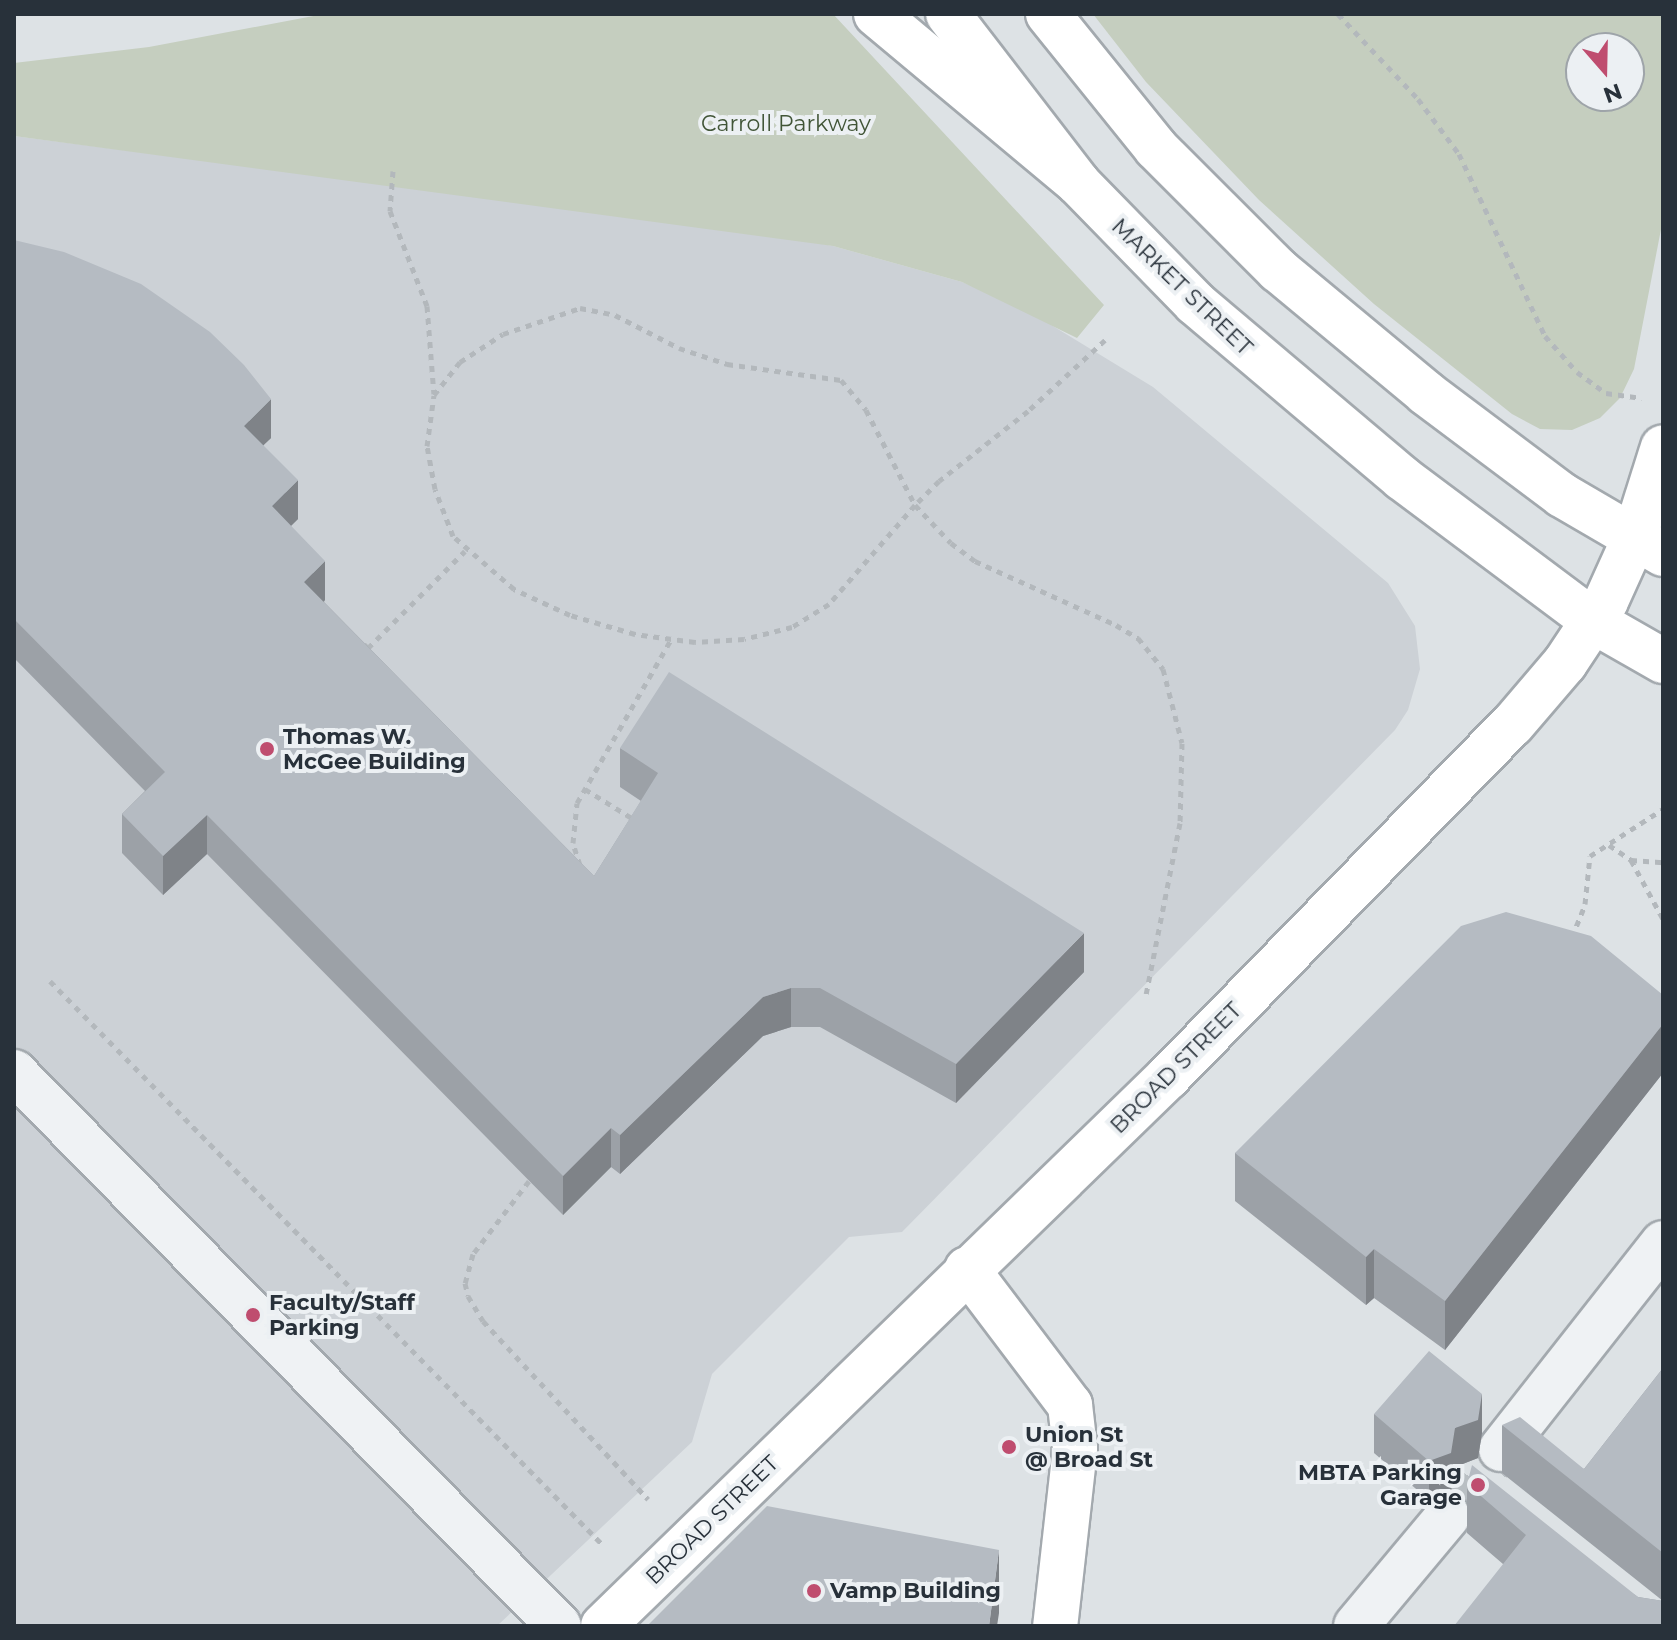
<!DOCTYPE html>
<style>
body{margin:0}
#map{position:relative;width:1677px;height:1640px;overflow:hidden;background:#dde2e5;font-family:Montserrat,sans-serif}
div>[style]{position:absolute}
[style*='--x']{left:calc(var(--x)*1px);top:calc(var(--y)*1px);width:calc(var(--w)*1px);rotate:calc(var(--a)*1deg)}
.built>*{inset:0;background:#ccd1d6}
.green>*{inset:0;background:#c5cebf}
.minor-tunnel>*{height:44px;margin-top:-22px;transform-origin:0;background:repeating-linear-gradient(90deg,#b9bfc3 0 44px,transparent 0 66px)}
.path>*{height:5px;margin-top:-2.5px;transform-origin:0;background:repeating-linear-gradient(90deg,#b3b8bc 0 6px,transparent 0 12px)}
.roads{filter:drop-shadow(2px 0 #a3a9ae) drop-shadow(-2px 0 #a3a9ae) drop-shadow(0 2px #a3a9ae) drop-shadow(0 -2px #a3a9ae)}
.minor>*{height:44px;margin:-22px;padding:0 22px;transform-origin:22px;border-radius:22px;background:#eff2f4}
.major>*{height:44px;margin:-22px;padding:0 22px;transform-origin:22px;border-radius:22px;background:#fff}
.highway>*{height:44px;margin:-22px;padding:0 22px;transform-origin:22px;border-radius:22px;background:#fff}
.wall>*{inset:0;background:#9ca1a7}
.shaded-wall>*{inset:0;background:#7f8388}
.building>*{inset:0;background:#b5bbc2}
.dots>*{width:22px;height:22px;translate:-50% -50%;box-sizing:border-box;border:4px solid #ecf0f3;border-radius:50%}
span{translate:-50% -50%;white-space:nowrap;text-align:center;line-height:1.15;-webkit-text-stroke:8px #ecf0f3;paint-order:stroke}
.park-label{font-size:22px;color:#415537}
.street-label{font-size:22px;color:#28313a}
.poi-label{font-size:22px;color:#28313a;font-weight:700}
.left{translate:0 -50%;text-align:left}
.right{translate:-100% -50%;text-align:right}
.frame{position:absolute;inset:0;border:16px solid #28313a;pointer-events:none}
.north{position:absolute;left:1565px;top:32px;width:80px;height:80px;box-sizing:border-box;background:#ecf0f3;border:2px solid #9ea4a9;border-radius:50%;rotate:160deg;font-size:22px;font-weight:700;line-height:32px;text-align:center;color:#28313a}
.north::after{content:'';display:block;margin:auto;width:28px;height:36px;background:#bf4d6f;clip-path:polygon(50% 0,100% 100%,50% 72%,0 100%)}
</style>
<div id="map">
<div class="built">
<i style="clip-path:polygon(14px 136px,765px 233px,833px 246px,962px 282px,1020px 306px,1153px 387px,1388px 583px,1415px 626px,1420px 669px,1408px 710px,1395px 730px,902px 1232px,849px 1237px,712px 1374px,692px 1442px,497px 1626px,14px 1626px)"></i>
</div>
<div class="green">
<i style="clip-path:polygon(324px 14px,833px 14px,1104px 305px,1077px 338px,962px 282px,833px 246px,14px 136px,14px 63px,149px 47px)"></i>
<i style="clip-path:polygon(evenodd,1093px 14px,1663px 14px,1663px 219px,1634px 369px,1620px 398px,1600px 418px,1572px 430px,1540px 429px,1512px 414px,1374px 304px,1259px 200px,1146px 82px,1093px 14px,1581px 48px,1629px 48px,1629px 96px,1581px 96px,1581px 48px)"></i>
</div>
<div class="minor-tunnel">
<i style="--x:1448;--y:1516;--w:85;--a:-51.7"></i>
</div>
<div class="path">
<i style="--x:1338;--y:14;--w:117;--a:46.7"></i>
<i style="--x:1418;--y:99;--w:69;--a:53.3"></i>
<i style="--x:1459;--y:154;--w:201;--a:64.7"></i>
<i style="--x:1545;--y:336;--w:48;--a:48.4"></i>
<i style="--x:1577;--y:372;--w:36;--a:36"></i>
<i style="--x:1606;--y:393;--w:36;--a:8"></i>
<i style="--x:393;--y:171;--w:40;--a:94.3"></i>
<i style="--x:390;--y:211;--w:102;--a:68.7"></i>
<i style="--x:427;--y:306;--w:88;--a:85.5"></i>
<i style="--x:1105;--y:340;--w:105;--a:137.3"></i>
<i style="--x:1028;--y:411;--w:113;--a:141.8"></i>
<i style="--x:939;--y:481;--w:34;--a:135"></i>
<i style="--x:915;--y:505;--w:131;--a:131"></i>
<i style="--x:829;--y:604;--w:44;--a:148.1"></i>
<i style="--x:792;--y:627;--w:49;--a:166"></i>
<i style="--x:744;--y:639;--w:49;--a:176.5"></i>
<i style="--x:695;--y:642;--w:61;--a:-172.4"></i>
<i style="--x:635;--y:634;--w:68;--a:-163.7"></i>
<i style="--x:570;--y:615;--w:62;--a:-155.1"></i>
<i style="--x:514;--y:589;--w:81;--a:-139"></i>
<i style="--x:453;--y:536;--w:50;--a:-111"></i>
<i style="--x:435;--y:489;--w:44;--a:-100.5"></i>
<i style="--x:427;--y:446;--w:51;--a:-82.2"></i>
<i style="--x:434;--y:395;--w:42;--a:-51.8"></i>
<i style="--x:460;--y:362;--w:51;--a:-33.1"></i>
<i style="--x:503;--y:334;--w:81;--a:-18.7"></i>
<i style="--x:580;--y:308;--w:36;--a:11"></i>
<i style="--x:615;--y:315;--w:72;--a:27.3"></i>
<i style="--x:679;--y:348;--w:51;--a:18.4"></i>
<i style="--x:727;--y:364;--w:115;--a:8"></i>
<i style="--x:841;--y:380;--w:39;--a:50"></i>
<i style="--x:866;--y:410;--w:107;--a:62.7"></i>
<i style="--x:915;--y:505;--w:52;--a:46.5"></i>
<i style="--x:951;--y:543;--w:30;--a:37"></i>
<i style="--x:975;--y:561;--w:155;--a:24.4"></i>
<i style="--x:1116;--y:625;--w:26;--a:31"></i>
<i style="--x:1138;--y:638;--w:40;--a:51"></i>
<i style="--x:1163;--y:669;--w:76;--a:75.6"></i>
<i style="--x:1182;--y:743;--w:80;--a:91.4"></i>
<i style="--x:1180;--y:823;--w:174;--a:101.2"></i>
<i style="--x:364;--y:644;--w:6;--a:45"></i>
<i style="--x:368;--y:648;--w:137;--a:-45"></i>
<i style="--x:585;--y:789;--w:59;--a:31.8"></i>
<i style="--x:1609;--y:845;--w:27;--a:34"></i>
<i style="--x:1631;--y:860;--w:32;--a:4"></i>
<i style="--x:1631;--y:860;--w:67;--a:61.5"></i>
<i style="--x:580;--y:865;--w:23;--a:-108"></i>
<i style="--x:573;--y:843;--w:40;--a:-84.3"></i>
<i style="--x:577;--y:803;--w:187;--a:-60.1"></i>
<i style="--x:1572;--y:937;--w:35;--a:-68"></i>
<i style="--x:1585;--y:904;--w:48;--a:-84.1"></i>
<i style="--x:1590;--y:856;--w:87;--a:-32.8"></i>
<i style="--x:50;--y:981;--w:787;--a:45.57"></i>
<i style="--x:529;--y:1181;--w:92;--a:127.5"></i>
<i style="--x:473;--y:1254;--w:30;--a:105"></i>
<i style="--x:465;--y:1283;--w:13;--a:77"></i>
<i style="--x:468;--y:1296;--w:29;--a:59"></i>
<i style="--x:483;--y:1321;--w:243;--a:47.2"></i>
</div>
<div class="roads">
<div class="minor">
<i style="--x:14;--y:1072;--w:777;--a:45.47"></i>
<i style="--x:1501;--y:1449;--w:262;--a:-51.8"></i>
<i style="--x:1356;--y:1626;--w:143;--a:-50.1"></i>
</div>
<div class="major">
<i style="--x:948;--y:14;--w:213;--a:52.4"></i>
<i style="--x:1078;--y:183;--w:168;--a:45.7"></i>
<i style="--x:1195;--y:303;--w:271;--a:40.2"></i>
<i style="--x:1402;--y:478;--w:239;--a:36.8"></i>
<i style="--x:1593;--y:621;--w:81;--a:29.7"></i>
<i style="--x:1048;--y:14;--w:172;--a:51.1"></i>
<i style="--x:1156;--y:148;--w:173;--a:45"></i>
<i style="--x:1278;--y:270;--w:192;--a:39.7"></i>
<i style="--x:1426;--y:393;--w:170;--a:36.9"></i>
<i style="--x:1562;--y:495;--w:117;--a:30.3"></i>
<i style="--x:967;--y:1269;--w:171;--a:52.9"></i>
<i style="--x:1070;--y:1405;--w:44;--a:83.5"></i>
<i style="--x:1075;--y:1449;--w:178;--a:96.4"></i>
<i style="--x:603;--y:1626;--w:788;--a:-44.18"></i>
<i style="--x:1168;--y:1077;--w:492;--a:-45.7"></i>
<i style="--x:1512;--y:725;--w:82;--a:-49.5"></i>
<i style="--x:1565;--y:663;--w:74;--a:-56.5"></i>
<i style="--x:1606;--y:601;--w:68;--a:-65.7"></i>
<i style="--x:1634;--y:539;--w:96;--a:-72.5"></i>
</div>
<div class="highway">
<i style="--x:876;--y:14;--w:263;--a:39.9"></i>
</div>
</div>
<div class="wall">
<i style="clip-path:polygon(14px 240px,271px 438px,263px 445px,298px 519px,291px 526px,325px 600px,324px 602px,594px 876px,641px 801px,620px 787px,620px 748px,1084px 972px,956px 1103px,820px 1027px,791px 1027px,763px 1036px,620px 1174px,611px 1167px,563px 1215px,207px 854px,163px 895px,122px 853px,122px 814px,145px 791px,14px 658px)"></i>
<i style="clip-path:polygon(1663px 995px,1663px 1073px,1445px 1350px,1374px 1298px,1366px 1305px,1235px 1201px,1235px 1153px)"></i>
<i style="clip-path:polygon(1663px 1368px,1663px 1626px,1503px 1564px,1467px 1533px,1467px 1484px,1638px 1597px,1663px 1601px,1502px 1473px,1502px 1425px,1584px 1469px)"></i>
<i style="clip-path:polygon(1374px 1414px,1482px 1433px,1478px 1458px,1455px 1467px,1451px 1491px,1429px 1500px,1374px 1453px)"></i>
</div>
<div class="shaded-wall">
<i style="clip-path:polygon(271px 399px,271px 438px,244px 464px,244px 426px)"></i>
<i style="clip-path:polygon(298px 480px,298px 519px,272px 544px,272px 506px)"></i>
<i style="clip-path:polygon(325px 561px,325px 600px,304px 621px,304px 582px)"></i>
<i style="clip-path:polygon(207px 815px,207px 854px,163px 895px,163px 856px)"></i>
<i style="clip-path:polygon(1084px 933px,1084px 972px,956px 1103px,956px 1064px)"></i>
<i style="clip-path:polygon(791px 988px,791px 1027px,763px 1036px,620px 1174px,620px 1135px,763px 997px)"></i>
<i style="clip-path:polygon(1663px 1024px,1663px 1073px,1445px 1350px,1445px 1301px)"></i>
<i style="clip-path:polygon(611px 1128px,611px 1167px,563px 1215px,563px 1176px)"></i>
<i style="clip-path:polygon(1374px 1249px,1374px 1298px,1366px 1305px,1366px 1257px)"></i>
<i style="clip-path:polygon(1482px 1394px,1482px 1433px,1478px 1458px,1455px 1467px,1451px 1491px,1429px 1500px,1429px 1461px)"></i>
<i style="clip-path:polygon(999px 1550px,999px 1613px,997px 1626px,989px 1626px)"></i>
</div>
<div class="building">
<i style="clip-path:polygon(14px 240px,64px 252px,141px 284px,210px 332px,244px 365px,271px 399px,244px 426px,298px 480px,272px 506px,325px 561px,304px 582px,594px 876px,658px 773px,620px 748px,669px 672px,1084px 933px,956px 1064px,820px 988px,791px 988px,763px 997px,620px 1135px,611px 1128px,563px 1176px,207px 815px,163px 856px,122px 814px,165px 772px,14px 619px)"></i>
<i style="clip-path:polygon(1506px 912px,1591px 936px,1663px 995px,1663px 1024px,1445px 1301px,1374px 1249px,1366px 1257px,1235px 1153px,1461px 926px)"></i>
<i style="clip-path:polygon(1429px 1351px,1482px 1394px,1478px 1420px,1455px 1428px,1451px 1453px,1429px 1461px,1374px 1414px)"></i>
<i style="clip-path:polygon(1663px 1368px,1663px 1553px,1502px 1425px,1520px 1417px,1584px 1469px)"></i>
<i style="clip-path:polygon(1472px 1465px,1638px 1597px,1663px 1601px,1663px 1626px,1454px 1626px,1526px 1535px,1467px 1484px)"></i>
<i style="clip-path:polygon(767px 1506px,999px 1550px,989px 1626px,647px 1626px)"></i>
</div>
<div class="dots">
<i style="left:267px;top:749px;background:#bf4d6f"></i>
<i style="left:253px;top:1315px;background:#bf4d6f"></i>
<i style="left:1009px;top:1447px;background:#bf4d6f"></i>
<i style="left:1478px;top:1485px;background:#bf4d6f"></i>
<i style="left:814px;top:1591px;background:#bf4d6f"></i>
</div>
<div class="park-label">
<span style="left:786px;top:124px">Carroll Parkway</span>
</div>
<div class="street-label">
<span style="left:1182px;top:287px;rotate:44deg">MARKET STREET</span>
<span style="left:1176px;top:1068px;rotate:-45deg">BROAD STREET</span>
<span style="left:712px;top:1520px;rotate:-44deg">BROAD STREET</span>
</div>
<div class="poi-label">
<span class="left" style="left:283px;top:749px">Thomas W.<br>McGee Building</span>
<span class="left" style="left:269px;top:1315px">Faculty/Staff<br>Parking</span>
<span class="left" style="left:1025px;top:1447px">Union St<br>@ Broad St</span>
<span class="right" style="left:1462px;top:1485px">MBTA Parking<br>Garage</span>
<span class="left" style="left:830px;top:1591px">Vamp Building</span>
</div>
<div class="frame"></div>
<div class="north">N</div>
</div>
